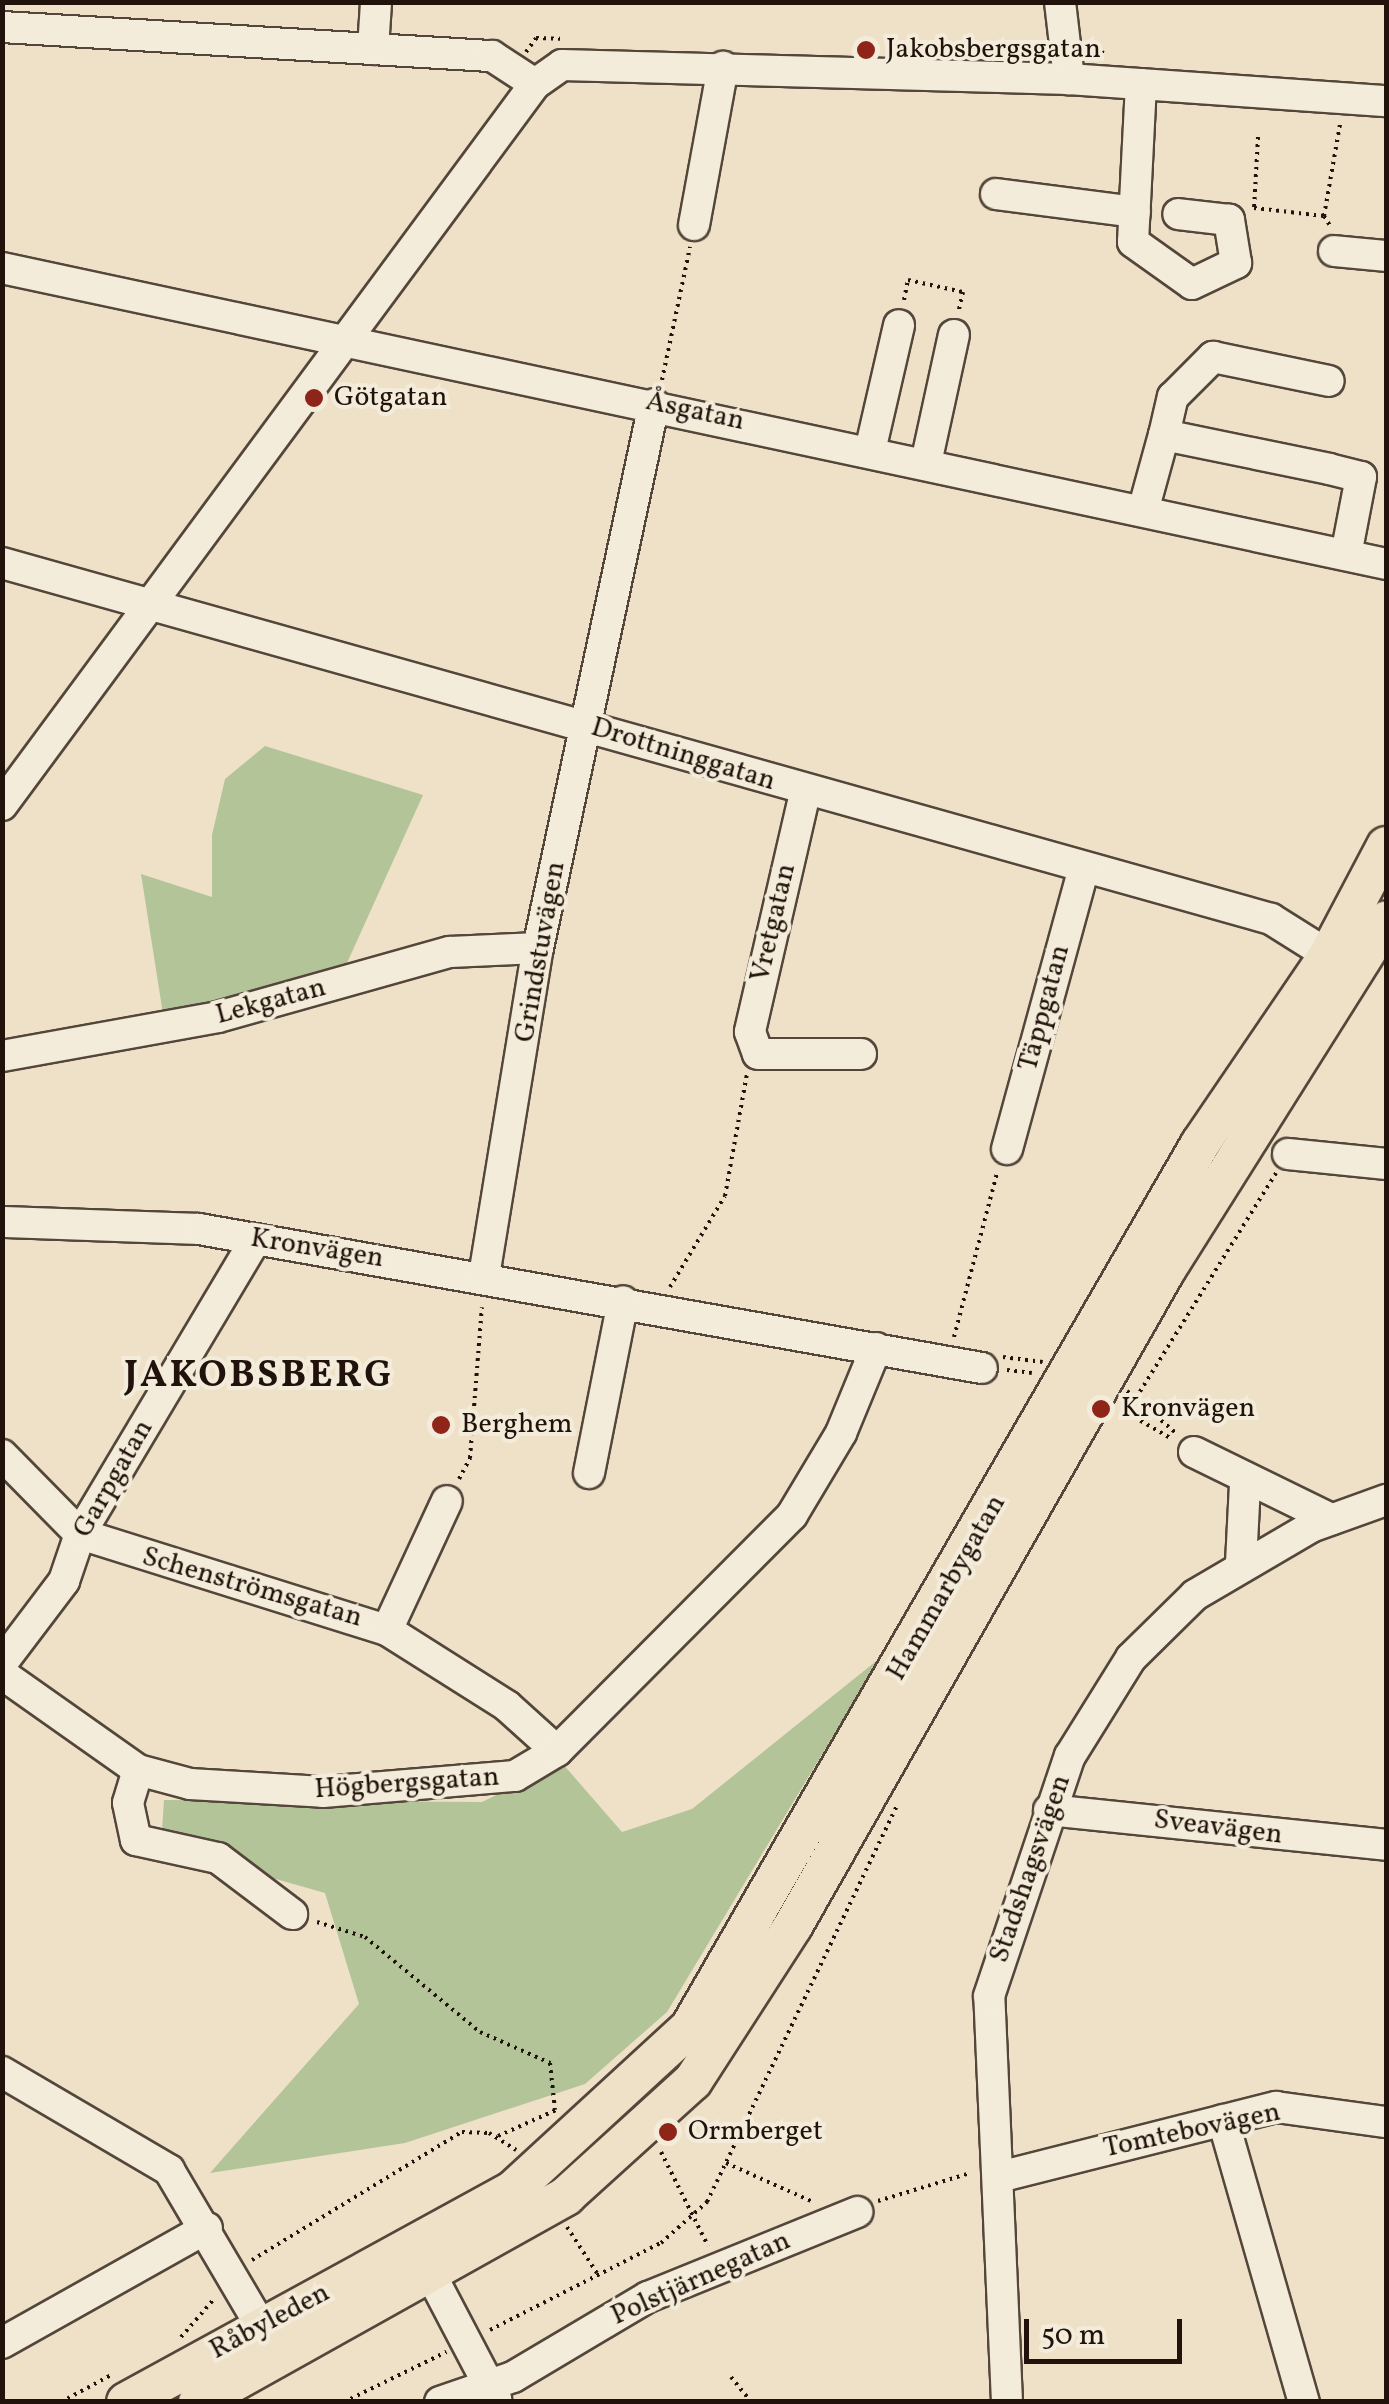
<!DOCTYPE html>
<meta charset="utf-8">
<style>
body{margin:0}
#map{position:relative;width:1389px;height:2404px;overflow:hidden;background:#eee1c7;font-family:Vollkorn,serif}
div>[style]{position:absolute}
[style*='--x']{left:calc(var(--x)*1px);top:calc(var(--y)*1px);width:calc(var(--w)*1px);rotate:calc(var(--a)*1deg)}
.green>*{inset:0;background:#b4c499}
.path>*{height:4px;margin-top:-2px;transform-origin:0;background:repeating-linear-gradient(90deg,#21130b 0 2.5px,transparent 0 7.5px)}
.roads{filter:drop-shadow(2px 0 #54463a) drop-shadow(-2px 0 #54463a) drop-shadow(0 2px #54463a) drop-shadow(0 -2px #54463a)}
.minor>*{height:30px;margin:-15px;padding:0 15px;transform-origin:15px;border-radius:15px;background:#f4ecdb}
.major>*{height:38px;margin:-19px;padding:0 19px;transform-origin:19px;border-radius:19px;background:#eee1c7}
.dots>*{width:28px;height:28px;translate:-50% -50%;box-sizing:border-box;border:5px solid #f4ecdb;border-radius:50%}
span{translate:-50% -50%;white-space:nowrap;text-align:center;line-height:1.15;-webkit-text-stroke:8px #f4ecdb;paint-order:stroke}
.poi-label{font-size:28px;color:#21130b}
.left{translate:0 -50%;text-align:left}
.street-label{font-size:28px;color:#21130b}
.district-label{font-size:38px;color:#21130b;font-weight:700;letter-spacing:2.5px}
.frame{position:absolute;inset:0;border:5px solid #21130b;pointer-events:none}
.scale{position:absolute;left:1024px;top:2319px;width:158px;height:45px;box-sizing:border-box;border:5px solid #21130b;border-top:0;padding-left:12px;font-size:30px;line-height:35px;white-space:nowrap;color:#21130b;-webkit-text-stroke:8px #f4ecdb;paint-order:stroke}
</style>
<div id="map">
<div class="green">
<i style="clip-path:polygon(265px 746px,423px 795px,342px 974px,163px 1014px,141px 874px,212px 897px,212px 835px,225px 779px)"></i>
<i style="clip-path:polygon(880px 1658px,667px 2012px,585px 2084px,405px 2143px,210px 2173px,359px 2004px,325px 1893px,161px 1846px,164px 1800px,482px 1802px,562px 1763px,622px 1832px,692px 1809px)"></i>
</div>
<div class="path">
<i style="--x:1091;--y:41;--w:21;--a:45"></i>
<i style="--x:526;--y:52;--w:17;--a:-54"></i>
<i style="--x:536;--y:38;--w:24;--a:2"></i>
<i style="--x:1258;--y:137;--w:71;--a:93.2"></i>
<i style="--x:1254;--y:208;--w:70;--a:6.5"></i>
<i style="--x:1324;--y:216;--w:13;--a:58"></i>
<i style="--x:1324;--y:216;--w:93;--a:-80.1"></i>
<i style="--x:904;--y:300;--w:20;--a:-79"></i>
<i style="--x:908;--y:280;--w:56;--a:12.3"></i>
<i style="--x:963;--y:292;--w:18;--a:103"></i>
<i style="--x:662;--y:380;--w:136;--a:-78.1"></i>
<i style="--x:670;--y:1287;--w:106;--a:-58.9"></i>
<i style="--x:725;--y:1196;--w:124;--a:-79.8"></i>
<i style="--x:954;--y:1337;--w:170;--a:-75.3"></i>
<i style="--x:1003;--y:1357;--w:40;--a:7.1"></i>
<i style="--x:1007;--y:1370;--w:25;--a:7"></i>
<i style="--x:1127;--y:1391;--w:66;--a:40.7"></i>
<i style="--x:1136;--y:1398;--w:265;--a:-58.1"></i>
<i style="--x:1134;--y:1417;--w:44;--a:30.1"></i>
<i style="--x:459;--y:1479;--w:24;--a:-62"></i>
<i style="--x:470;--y:1458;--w:151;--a:-85.5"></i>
<i style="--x:317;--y:1922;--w:50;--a:17.4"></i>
<i style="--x:365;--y:1937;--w:149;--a:39.6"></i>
<i style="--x:480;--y:2032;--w:77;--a:23.9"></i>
<i style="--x:550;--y:2063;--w:47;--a:83.9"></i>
<i style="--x:498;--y:2136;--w:64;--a:-24.1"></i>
<i style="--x:661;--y:2152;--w:105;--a:63.4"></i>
<i style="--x:726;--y:2163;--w:95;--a:24.1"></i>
<i style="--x:878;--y:2201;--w:96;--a:-16.9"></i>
<i style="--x:567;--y:2227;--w:55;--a:56.9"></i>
<i style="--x:252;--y:2260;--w:246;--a:-31.4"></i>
<i style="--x:462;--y:2132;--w:27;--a:2"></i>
<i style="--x:489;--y:2133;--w:32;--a:32"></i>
<i style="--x:490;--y:2330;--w:192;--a:-27"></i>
<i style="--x:661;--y:2243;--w:62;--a:-41.7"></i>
<i style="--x:707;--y:2202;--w:441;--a:-64.4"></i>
<i style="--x:181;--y:2337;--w:50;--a:-49"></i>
<i style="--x:731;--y:2377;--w:32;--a:51"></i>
<i style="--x:61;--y:2402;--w:57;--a:-28.4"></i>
<i style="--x:344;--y:2402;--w:114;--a:-26.1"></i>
</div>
<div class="roads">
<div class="minor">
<i style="--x:1060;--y:2;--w:78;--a:83.3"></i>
<i style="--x:2;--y:27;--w:491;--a:3.4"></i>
<i style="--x:492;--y:56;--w:51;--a:33.1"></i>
<i style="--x:373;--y:49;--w:47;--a:-86.3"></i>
<i style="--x:1141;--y:84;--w:158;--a:92.9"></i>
<i style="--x:1133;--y:242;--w:72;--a:35.4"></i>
<i style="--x:1192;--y:284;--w:49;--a:-25.5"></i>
<i style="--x:1236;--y:263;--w:44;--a:-99.2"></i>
<i style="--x:1229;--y:220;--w:51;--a:-173.3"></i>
<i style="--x:996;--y:194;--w:140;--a:7.4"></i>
<i style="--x:694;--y:225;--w:161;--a:-79.6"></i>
<i style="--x:1334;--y:251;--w:52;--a:5.5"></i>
<i style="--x:2;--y:268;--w:1415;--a:12.07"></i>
<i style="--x:1164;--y:435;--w:39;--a:-77"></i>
<i style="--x:1173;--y:397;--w:57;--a:-45"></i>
<i style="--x:1213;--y:357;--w:118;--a:11.7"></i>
<i style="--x:870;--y:451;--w:129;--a:-77"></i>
<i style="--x:926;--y:463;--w:131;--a:-77.7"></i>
<i style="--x:1143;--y:511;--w:79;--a:-74.6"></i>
<i style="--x:1164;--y:435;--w:168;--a:11.6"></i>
<i style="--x:1329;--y:469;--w:33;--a:14"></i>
<i style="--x:1361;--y:477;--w:79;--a:100.9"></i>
<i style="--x:2;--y:563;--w:1318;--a:15.67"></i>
<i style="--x:1271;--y:919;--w:89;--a:32.1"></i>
<i style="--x:805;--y:793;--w:245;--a:103"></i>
<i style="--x:750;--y:1032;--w:23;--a:70"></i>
<i style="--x:758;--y:1054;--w:103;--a:0"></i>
<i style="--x:2;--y:805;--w:897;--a:-53.53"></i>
<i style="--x:535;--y:84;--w:33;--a:-35"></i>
<i style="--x:562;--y:65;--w:507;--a:1.58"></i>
<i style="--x:1069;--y:79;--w:318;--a:4"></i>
<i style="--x:2;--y:1056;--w:219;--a:-10.2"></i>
<i style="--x:218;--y:1017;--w:241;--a:-15.7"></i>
<i style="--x:450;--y:952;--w:88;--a:-2.6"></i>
<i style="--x:1007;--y:1149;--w:291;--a:-74.7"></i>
<i style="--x:1288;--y:1154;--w:99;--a:5.8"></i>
<i style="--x:2;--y:1222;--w:197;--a:2"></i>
<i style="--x:199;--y:1229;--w:795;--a:10.07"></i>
<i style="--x:484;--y:1276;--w:332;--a:-80.7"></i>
<i style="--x:538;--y:948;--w:556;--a:-77.96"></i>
<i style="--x:1194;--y:1452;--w:153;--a:26.1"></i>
<i style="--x:2;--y:1455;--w:111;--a:45.4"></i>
<i style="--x:80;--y:1534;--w:322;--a:17.4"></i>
<i style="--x:387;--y:1630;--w:142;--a:32.3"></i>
<i style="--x:507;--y:1706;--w:67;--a:42"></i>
<i style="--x:589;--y:1473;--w:175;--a:-78.8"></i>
<i style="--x:1241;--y:1563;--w:80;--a:-87.1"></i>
<i style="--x:387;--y:1630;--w:142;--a:-65.1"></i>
<i style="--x:2;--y:1663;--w:103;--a:-52.9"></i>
<i style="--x:64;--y:1581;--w:50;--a:-71.2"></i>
<i style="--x:80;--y:1534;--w:342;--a:-59.2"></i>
<i style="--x:2;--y:1674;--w:166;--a:35.2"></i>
<i style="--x:138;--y:1770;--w:54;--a:15.1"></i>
<i style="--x:190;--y:1784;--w:133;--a:3.4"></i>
<i style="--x:323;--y:1792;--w:193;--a:-4.8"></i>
<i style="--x:515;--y:1776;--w:49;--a:-30.8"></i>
<i style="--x:557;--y:1751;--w:333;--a:-45.1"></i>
<i style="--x:792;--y:1515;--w:96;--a:-59.1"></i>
<i style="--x:841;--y:1433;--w:92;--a:-67.6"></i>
<i style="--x:138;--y:1770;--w:34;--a:107"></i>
<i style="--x:128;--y:1803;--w:38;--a:78"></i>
<i style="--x:136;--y:1840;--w:84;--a:12.4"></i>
<i style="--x:218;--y:1858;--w:93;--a:37.1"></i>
<i style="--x:1049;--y:1810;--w:339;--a:5.9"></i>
<i style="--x:2;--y:2072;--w:194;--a:30.4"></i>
<i style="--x:169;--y:2170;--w:203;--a:59.5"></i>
<i style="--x:1223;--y:2120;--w:293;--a:74"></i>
<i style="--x:999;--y:2177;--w:286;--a:-14.2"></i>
<i style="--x:1276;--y:2107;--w:111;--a:7.8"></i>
<i style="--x:420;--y:2254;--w:164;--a:62.3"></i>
<i style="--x:2;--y:2343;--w:235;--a:-29.3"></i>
<i style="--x:440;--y:2402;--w:77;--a:-18.9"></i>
<i style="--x:513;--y:2377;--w:157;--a:-30.7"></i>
<i style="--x:648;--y:2297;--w:226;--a:-22.1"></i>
<i style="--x:1007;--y:2402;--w:406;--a:-92.5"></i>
<i style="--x:989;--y:1996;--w:253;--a:-71.4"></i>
<i style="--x:1070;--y:1756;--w:115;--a:-58.1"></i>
<i style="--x:1131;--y:1658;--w:90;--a:-44.5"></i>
<i style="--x:1195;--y:1595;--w:134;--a:-30.4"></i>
<i style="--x:1311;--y:1527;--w:80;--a:-19.8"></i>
</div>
<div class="major">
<i style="--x:126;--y:2402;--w:441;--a:-28.7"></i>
<i style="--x:513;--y:2190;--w:241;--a:-42.6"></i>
<i style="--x:690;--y:2027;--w:1020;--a:-59.99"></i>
<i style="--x:1200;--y:1144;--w:230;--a:-55.8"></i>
<i style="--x:1329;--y:954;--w:122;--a:-62.2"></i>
<i style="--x:198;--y:2402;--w:422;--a:-29.2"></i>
<i style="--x:566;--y:2196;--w:171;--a:-42.2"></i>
<i style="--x:693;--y:2081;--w:184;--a:-57.2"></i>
<i style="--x:793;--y:1926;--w:755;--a:-60.38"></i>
<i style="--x:1166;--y:1270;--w:413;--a:-57.8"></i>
</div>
</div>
<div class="dots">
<i style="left:866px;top:50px;background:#8f2418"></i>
<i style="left:314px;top:398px;background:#8f2418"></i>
<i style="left:1101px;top:1409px;background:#8f2418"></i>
<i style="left:441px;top:1425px;background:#8f2418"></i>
<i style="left:668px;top:2132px;background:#8f2418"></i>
</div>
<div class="poi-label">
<span class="left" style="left:886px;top:50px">Jakobsbergsgatan</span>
<span class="left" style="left:334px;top:398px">Götgatan</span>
<span class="left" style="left:1121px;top:1409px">Kronvägen</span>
<span class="left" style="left:461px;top:1425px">Berghem</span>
<span class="left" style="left:688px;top:2132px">Ormberget</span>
</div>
<div class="street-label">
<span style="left:695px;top:412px;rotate:12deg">Åsgatan</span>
<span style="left:683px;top:755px;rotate:17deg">Drottninggatan</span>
<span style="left:774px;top:923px;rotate:-77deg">Vretgatan</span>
<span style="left:541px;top:952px;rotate:-80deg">Grindstuvägen</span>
<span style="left:271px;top:1002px;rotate:-15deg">Lekgatan</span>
<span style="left:1045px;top:1008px;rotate:-75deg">Täppgatan</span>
<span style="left:317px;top:1249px;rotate:9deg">Kronvägen</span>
<span style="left:114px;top:1479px;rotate:-60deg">Garpgatan</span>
<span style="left:252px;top:1588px;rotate:16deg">Schenströmsgatan</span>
<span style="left:947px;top:1588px;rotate:-60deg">Hammarbygatan</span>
<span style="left:407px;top:1784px;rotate:-4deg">Högbergsgatan</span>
<span style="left:1218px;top:1828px;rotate:7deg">Sveavägen</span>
<span style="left:1031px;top:1869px;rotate:-71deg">Stadshagsvägen</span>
<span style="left:1192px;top:2131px;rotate:-12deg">Tomtebovägen</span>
<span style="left:701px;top:2279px;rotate:-24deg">Polstjärnegatan</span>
<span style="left:270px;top:2322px;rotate:-28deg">Råbyleden</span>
</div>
<div class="district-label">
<span style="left:259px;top:1377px">JAKOBSBERG</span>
</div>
<div class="frame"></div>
<div class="scale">50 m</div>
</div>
